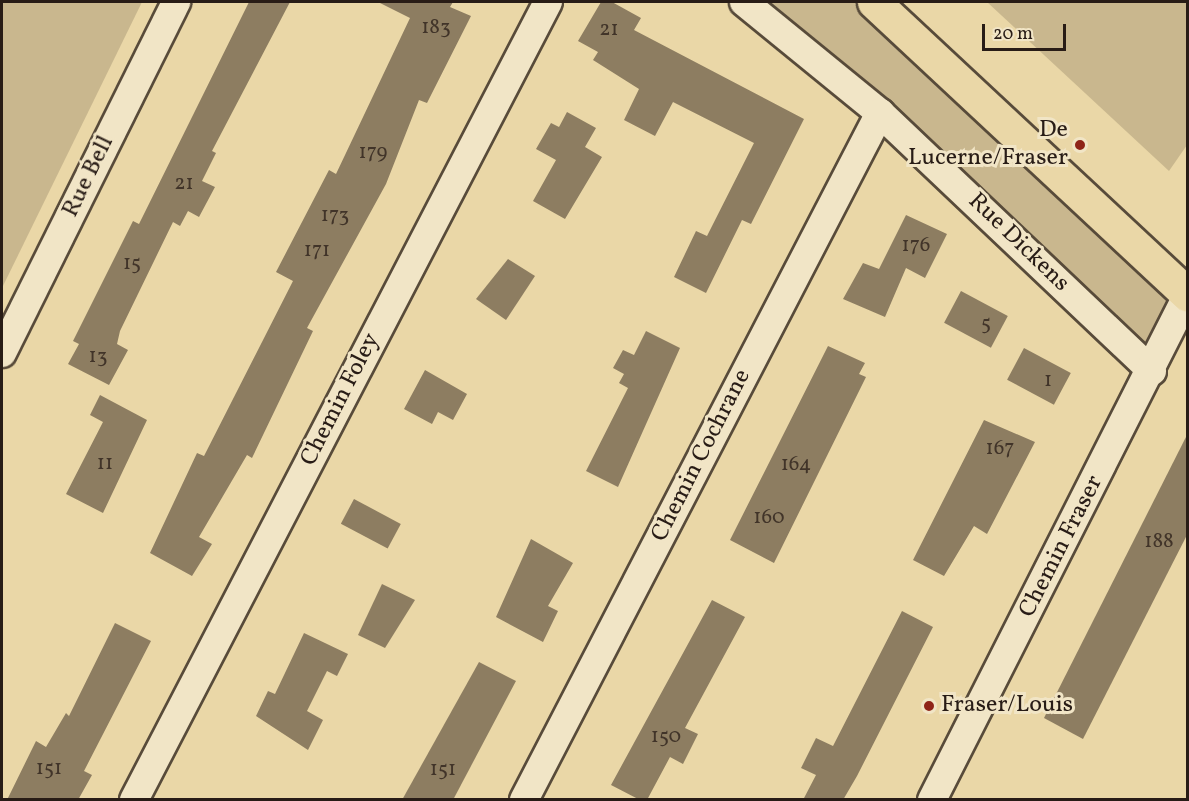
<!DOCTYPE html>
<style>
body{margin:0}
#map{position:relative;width:1189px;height:801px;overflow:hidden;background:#ead7a7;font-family:Vollkorn,serif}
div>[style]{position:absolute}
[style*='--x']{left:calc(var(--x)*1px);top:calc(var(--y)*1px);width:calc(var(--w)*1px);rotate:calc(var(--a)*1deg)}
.green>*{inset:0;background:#c9b78e}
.building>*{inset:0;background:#8d7d61;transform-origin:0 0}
.roads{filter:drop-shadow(2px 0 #584b3a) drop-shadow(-2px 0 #584b3a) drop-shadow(0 2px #584b3a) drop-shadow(0 -2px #584b3a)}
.minor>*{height:28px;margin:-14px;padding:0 14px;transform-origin:14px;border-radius:14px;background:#f1e5c6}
.major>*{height:33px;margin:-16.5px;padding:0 16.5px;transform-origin:16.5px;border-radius:16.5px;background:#ead7a7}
.dots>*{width:16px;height:16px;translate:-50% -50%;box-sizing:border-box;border:3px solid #f1e5c6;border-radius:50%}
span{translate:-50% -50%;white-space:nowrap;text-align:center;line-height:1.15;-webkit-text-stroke:6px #f1e5c6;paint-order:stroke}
.number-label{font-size:21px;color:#413429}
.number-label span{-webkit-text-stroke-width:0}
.poi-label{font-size:24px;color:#281c16}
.right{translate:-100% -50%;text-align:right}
.left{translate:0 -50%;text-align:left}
.street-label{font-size:24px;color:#281c16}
.frame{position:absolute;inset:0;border:3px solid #281c16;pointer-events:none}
.scale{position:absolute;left:982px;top:24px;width:84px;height:27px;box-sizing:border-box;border:3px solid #281c16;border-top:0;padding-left:8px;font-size:18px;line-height:21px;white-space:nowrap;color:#281c16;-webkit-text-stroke:4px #f1e5c6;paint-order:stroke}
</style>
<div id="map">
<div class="green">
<i style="clip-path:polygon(2px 2px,142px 2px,2px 288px)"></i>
<i style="clip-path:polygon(744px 2px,874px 2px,1187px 295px,1152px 371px)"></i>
<i style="clip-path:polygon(987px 2px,1187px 2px,1187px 145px,1169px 171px)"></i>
</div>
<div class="building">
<i style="clip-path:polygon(249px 2px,290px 2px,212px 151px,216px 153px,202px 181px,215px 187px,199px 217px,188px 211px,180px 226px,173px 222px,120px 331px,117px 344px,128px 350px,109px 385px,68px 364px,79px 344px,73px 341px,133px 221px,139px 224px)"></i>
<i style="clip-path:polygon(378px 2px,453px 2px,450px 7px,471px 16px,427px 103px,419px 100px,386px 184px,307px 328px,313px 331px,252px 458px,247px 455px,199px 537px,212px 544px,192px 576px,150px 553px,197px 453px,204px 456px,293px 281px,276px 272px,329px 170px,336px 174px,410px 18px)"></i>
<i style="clip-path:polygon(601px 2px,612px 2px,641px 18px,634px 30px,804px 119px,751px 224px,742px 220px,706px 293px,674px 277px,696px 231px,707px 236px,754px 143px,673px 102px,655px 136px,624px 120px,639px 89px,593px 60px,598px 52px,578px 41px)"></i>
<i style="clip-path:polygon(567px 112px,596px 128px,585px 147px,602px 157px,565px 219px,533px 201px,556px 160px,536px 149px,551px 123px,559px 127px)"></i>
<i style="clip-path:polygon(906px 215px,947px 234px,925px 278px,906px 268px,885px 317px,843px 299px,863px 263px,879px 269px)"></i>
<i style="clip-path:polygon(508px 259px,535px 276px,506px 320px,476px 299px)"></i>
<i style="left:961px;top:291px;width:53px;height:36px;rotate:28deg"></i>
<i style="clip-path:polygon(646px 331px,680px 348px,618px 487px,586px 471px,628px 388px,619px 383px,624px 374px,613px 368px,623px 350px,634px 355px)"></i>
<i style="clip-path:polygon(828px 346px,865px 363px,859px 374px,866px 377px,774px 563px,730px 540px)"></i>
<i style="left:1024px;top:348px;width:53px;height:36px;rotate:28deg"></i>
<i style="clip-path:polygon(425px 370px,467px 394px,453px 420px,438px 412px,432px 424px,404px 409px)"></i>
<i style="clip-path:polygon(100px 395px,147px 420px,103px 513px,66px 494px,103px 422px,90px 415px)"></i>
<i style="clip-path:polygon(984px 420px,1035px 442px,987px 534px,974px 526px,944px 576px,913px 560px)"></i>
<i style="clip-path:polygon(1188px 433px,1188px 533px,1083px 739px,1044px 718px)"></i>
<i style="left:354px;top:499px;width:53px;height:28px;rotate:28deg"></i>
<i style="clip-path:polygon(531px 539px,573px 563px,548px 606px,558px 611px,543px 642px,496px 617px)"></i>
<i style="clip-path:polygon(382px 584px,415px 600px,385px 648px,358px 635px)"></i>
<i style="clip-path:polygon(712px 600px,745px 617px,685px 728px,698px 734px,683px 764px,670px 757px,647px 800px,640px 800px,611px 785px)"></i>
<i style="clip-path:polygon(902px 611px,933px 627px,857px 776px,843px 800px,803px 800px,816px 775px,801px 768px,816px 738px,833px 746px)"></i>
<i style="clip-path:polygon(115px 623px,151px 641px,84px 771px,92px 775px,78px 800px,7px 800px,36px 741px,46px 747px,66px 713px,69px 716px)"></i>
<i style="clip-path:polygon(304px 633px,348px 654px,337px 676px,327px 671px,307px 711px,323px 720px,308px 750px,256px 716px,268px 691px,275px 694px)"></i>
<i style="clip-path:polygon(479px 662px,516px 681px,453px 800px,402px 800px)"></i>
</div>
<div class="roads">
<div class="minor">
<i style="--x:744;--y:2;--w:176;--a:39.2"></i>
<i style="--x:880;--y:113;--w:375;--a:43.5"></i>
<i style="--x:2;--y:353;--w:392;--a:-63.6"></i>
<i style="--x:134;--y:800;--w:899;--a:-62.58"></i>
<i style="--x:524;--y:800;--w:774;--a:-62.61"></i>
<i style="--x:932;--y:800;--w:567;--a:-63.16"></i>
</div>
<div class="major">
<i style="--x:874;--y:2;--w:429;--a:43"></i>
</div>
</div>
<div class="dots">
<i style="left:1080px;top:145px;background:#8f2418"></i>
<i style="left:929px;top:706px;background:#8f2418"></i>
</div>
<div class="number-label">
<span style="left:436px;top:28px">183</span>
<span style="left:609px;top:30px">21</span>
<span style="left:373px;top:153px">179</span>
<span style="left:184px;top:184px">21</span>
<span style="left:335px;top:216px">173</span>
<span style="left:916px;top:246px">176</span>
<span style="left:317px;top:251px">171</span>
<span style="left:132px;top:264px">15</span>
<span style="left:986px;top:324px">5</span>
<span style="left:98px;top:357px">13</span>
<span style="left:1048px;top:381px">1</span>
<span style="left:1000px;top:449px">167</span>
<span style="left:105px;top:464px">11</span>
<span style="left:796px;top:465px">164</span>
<span style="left:769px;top:518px">160</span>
<span style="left:1159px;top:542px">188</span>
<span style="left:666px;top:737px">150</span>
<span style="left:49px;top:769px">151</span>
<span style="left:443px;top:770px">151</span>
</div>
<div class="poi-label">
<span class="right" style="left:1068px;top:145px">De<br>Lucerne/Fraser</span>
<span class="left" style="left:941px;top:706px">Fraser/Louis</span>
</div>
<div class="street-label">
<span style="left:89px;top:177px;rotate:-64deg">Rue Bell</span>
<span style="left:1018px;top:243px;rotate:44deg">Rue Dickens</span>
<span style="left:341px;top:400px;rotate:-63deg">Chemin Foley</span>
<span style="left:702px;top:456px;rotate:-63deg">Chemin Cochrane</span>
<span style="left:1062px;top:547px;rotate:-63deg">Chemin Fraser</span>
</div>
<div class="frame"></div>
<div class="scale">20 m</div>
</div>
